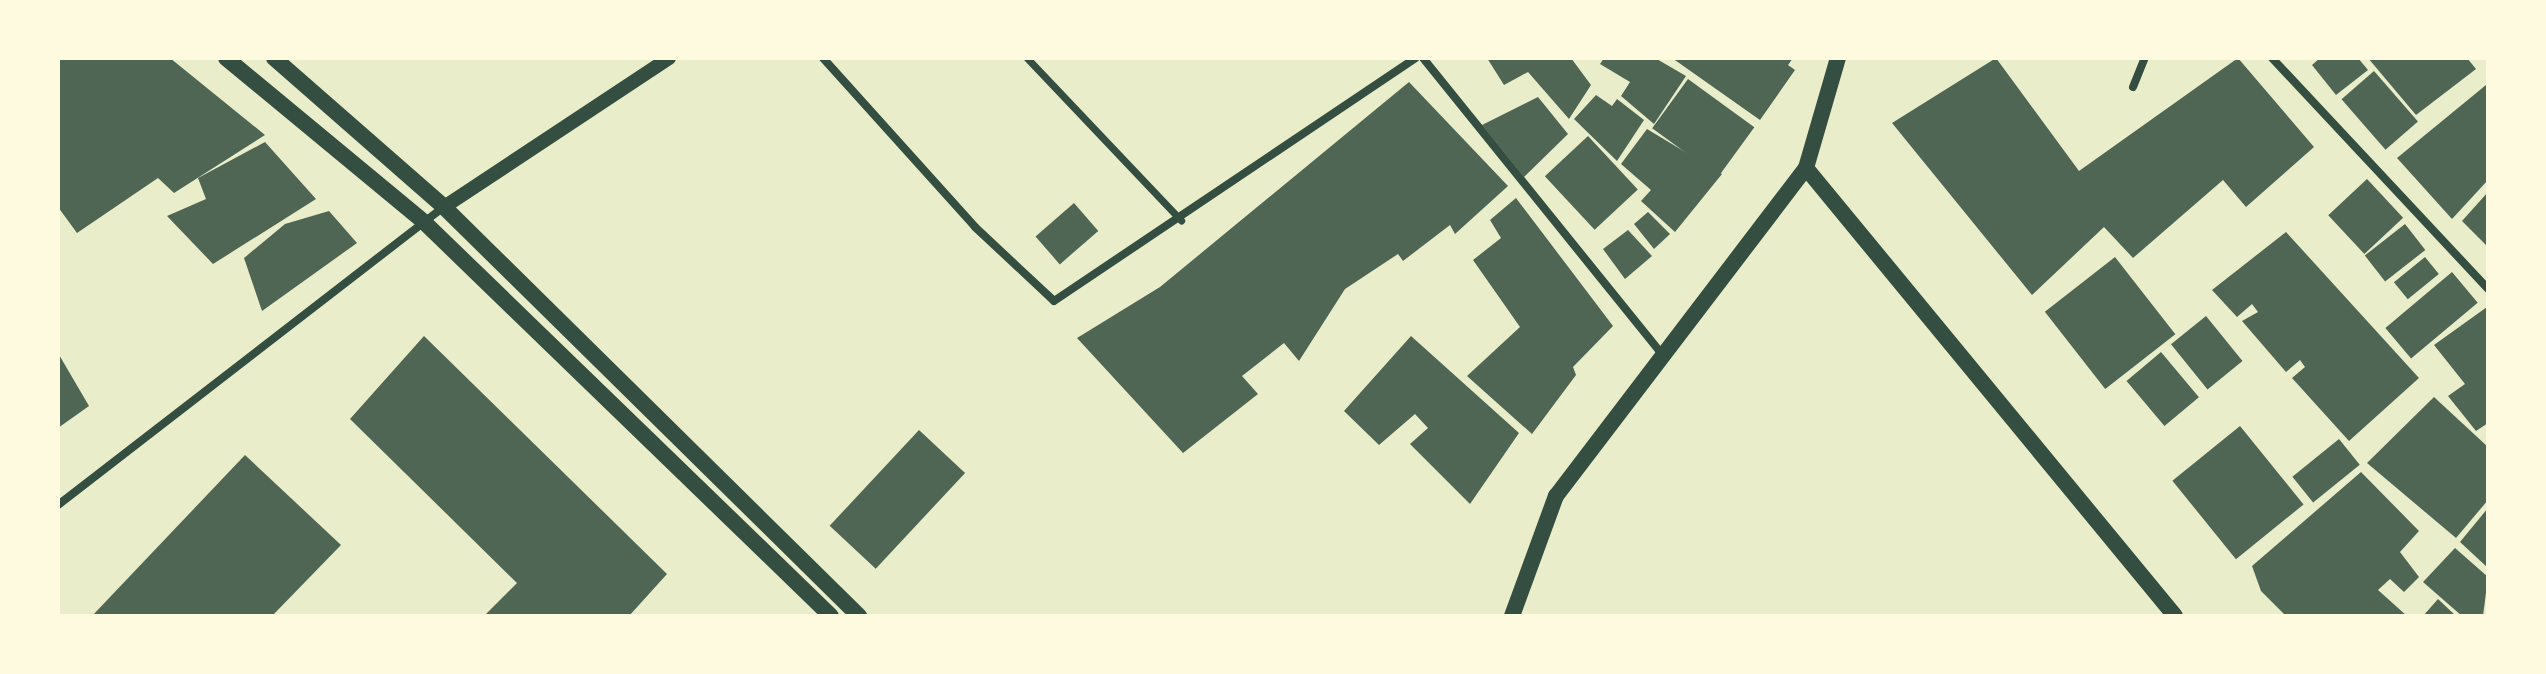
<!DOCTYPE html>
<style>
body{margin:0}
#map{position:relative;width:2546px;height:674px;overflow:hidden;background:#e9edc9;font-family:"Sofia Sans Condensed",sans-serif}
div>[style]{position:absolute}
[style*='--x']{left:calc(var(--x)*1px);top:calc(var(--y)*1px);width:calc(var(--w)*1px);rotate:calc(var(--a)*1deg)}
.building>*{inset:0;background:#4f6655;transform-origin:0 0}
.pedestrian>*{height:7px;margin:-3.5px;padding:0 3.5px;transform-origin:3.5px;border-radius:3.5px;background:#344e41}
.minor>*{height:8px;margin:-4px;padding:0 4px;transform-origin:4px;border-radius:4px;background:#344e41}
.tertiary>*{height:14px;margin:-7px;padding:0 7px;transform-origin:7px;border-radius:7px;background:#344e41}
.secondary>*{height:16px;margin:-8px;padding:0 8px;transform-origin:8px;border-radius:8px;background:#344e41}
span{translate:-50% -50%;white-space:nowrap;text-align:center;line-height:1.15;-webkit-text-stroke:8px #fefae0;paint-order:stroke}
.frame{position:absolute;inset:0;border:60px solid #fefae0;pointer-events:none}
</style>
<div id="map">
<div class="building">
<i style="clip-path:polygon(58px 58px,170px 58px,265px 135px,174px 193px,158px 178px,77px 233px,58px 207px)"></i>
<i style="clip-path:polygon(1487px 58px,1571px 58px,1591px 85px,1569px 119px,1528px 72px,1504px 85px)"></i>
<i style="clip-path:polygon(1604px 58px,1655px 58px,1686px 76px,1654px 124px,1621px 96px,1630px 82px,1600px 64px)"></i>
<i style="clip-path:polygon(1672px 58px,1793px 58px,1788px 65px,1795px 70px,1760px 120px)"></i>
<i style="clip-path:polygon(1996px 58px,2079px 171px,2238px 58px,2314px 147px,2246px 207px,2223px 180px,2133px 258px,2104px 227px,2032px 295px,1892px 123px)"></i>
<i style="clip-path:polygon(2320px 58px,2358px 58px,2368px 70px,2336px 95px,2312px 65px)"></i>
<i style="clip-path:polygon(2368px 58px,2467px 58px,2476px 69px,2416px 115px)"></i>
<i style="left:2374px;top:71px;width:67px;height:43px;rotate:49deg"></i>
<i style="left:1688px;top:79px;width:82px;height:61px;rotate:36deg"></i>
<i style="clip-path:polygon(1409px 82px,1508px 186px,1455px 234px,1450px 225px,1403px 261px,1398px 254px,1345px 289px,1299px 361px,1284px 343px,1242px 376px,1258px 394px,1183px 453px,1077px 338px,1160px 287px)"></i>
<i style="clip-path:polygon(2486px 85px,2488px 180px,2452px 219px,2397px 158px)"></i>
<i style="clip-path:polygon(1596px 95px,1612px 106px,1617px 99px,1644px 120px,1617px 161px,1574px 119px)"></i>
<i style="clip-path:polygon(1538px 97px,1568px 134px,1524px 177px,1482px 125px)"></i>
<i style="clip-path:polygon(1647px 129px,1722px 174px,1675px 232px,1641px 201px,1651px 190px,1621px 164px)"></i>
<i style="left:1588px;top:136px;width:73px;height:59px;rotate:47deg"></i>
<i style="clip-path:polygon(265px 142px,316px 199px,213px 264px,167px 216px,206px 199px,198px 178px)"></i>
<i style="left:2367px;top:179px;width:53px;height:53px;rotate:47deg"></i>
<i style="clip-path:polygon(2488px 192px,2488px 247px,2462px 221px)"></i>
<i style="clip-path:polygon(1516px 198px,1613px 326px,1573px 367px,1576px 375px,1532px 434px,1467px 376px,1520px 327px,1473px 260px,1501px 238px,1490px 220px)"></i>
<i style="left:1074px;top:203px;width:37px;height:51px;rotate:49deg"></i>
<i style="clip-path:polygon(329px 211px,357px 243px,262px 311px,244px 258px,285px 224px)"></i>
<i style="clip-path:polygon(1648px 212px,1670px 234px,1654px 249px,1634px 224px)"></i>
<i style="left:2405px;top:224px;width:33px;height:51px;rotate:52deg"></i>
<i style="clip-path:polygon(1628px 230px,1652px 256px,1625px 279px,1603px 249px)"></i>
<i style="clip-path:polygon(2286px 232px,2419px 378px,2349px 441px,2292px 378px,2305px 367px,2300px 360px,2286px 372px,2242px 321px,2258px 312px,2252px 304px,2237px 317px,2212px 290px)"></i>
<i style="left:2115px;top:257px;width:98px;height:89px;rotate:52deg"></i>
<i style="left:2425px;top:257px;width:22px;height:40px;rotate:51deg"></i>
<i style="left:2452px;top:272px;width:40px;height:87px;rotate:50deg"></i>
<i style="clip-path:polygon(2487px 307px,2488px 423px,2476px 431px,2448px 396px,2465px 384px,2434px 345px)"></i>
<i style="left:2206px;top:316px;width:58px;height:45px;rotate:51deg"></i>
<i style="clip-path:polygon(424px 336px,667px 574px,629px 616px,484px 616px,517px 583px,350px 419px)"></i>
<i style="clip-path:polygon(1411px 336px,1519px 433px,1470px 504px,1410px 444px,1428px 428px,1415px 414px,1379px 445px,1344px 411px)"></i>
<i style="left:2161px;top:352px;width:59px;height:45px;rotate:50deg"></i>
<i style="clip-path:polygon(58px 353px,89px 406px,58px 428px)"></i>
<i style="clip-path:polygon(2434px 397px,2488px 447px,2488px 500px,2456px 538px,2367px 463px)"></i>
<i style="left:2240px;top:426px;width:101px;height:87px;rotate:51deg"></i>
<i style="left:919px;top:430px;width:63px;height:131px;rotate:43deg"></i>
<i style="left:2339px;top:439px;width:33px;height:60px;rotate:51deg"></i>
<i style="clip-path:polygon(245px 455px,341px 545px,272px 616px,92px 616px)"></i>
<i style="clip-path:polygon(2361px 472px,2419px 531px,2400px 552px,2419px 577px,2404px 592px,2390px 579px,2378px 590px,2407px 616px,2286px 616px,2261px 591px,2252px 566px)"></i>
<i style="clip-path:polygon(2488px 508px,2488px 568px,2460px 542px)"></i>
<i style="clip-path:polygon(2455px 548px,2488px 577px,2483px 616px,2462px 616px,2423px 582px)"></i>
<i style="clip-path:polygon(2438px 599px,2456px 616px,2423px 616px)"></i>
</div>
<div class="pedestrian">
<i style="--x:1027;--y:58;--w:224;--a:46.5"></i>
</div>
<div class="minor">
<i style="--x:823;--y:58;--w:227;--a:48"></i>
<i style="--x:975;--y:227;--w:108;--a:43.1"></i>
<i style="--x:1054;--y:301;--w:435;--a:-33.9"></i>
<i style="--x:1423;--y:58;--w:382;--a:51.1"></i>
<i style="--x:2272;--y:58;--w:316;--a:46.9"></i>
<i style="--x:2133;--y:87;--w:31;--a:-68"></i>
<i style="--x:58;--y:505;--w:488;--a:-37.7"></i>
</div>
<div class="tertiary">
<i style="--x:444;--y:207;--w:270;--a:-33.5"></i>
</div>
<div class="secondary">
<i style="--x:226;--y:58;--w:257;--a:39.6"></i>
<i style="--x:424;--y:222;--w:566;--a:44.07"></i>
<i style="--x:274;--y:58;--w:226;--a:41.2"></i>
<i style="--x:444;--y:207;--w:583;--a:44.58"></i>
<i style="--x:1806;--y:168;--w:580;--a:50.52"></i>
<i style="--x:1512;--y:616;--w:128;--a:-69.9"></i>
<i style="--x:1556;--y:496;--w:412;--a:-52.7"></i>
<i style="--x:1806;--y:168;--w:115;--a:-73.8"></i>
</div>
<div class="frame"></div>
</div>
